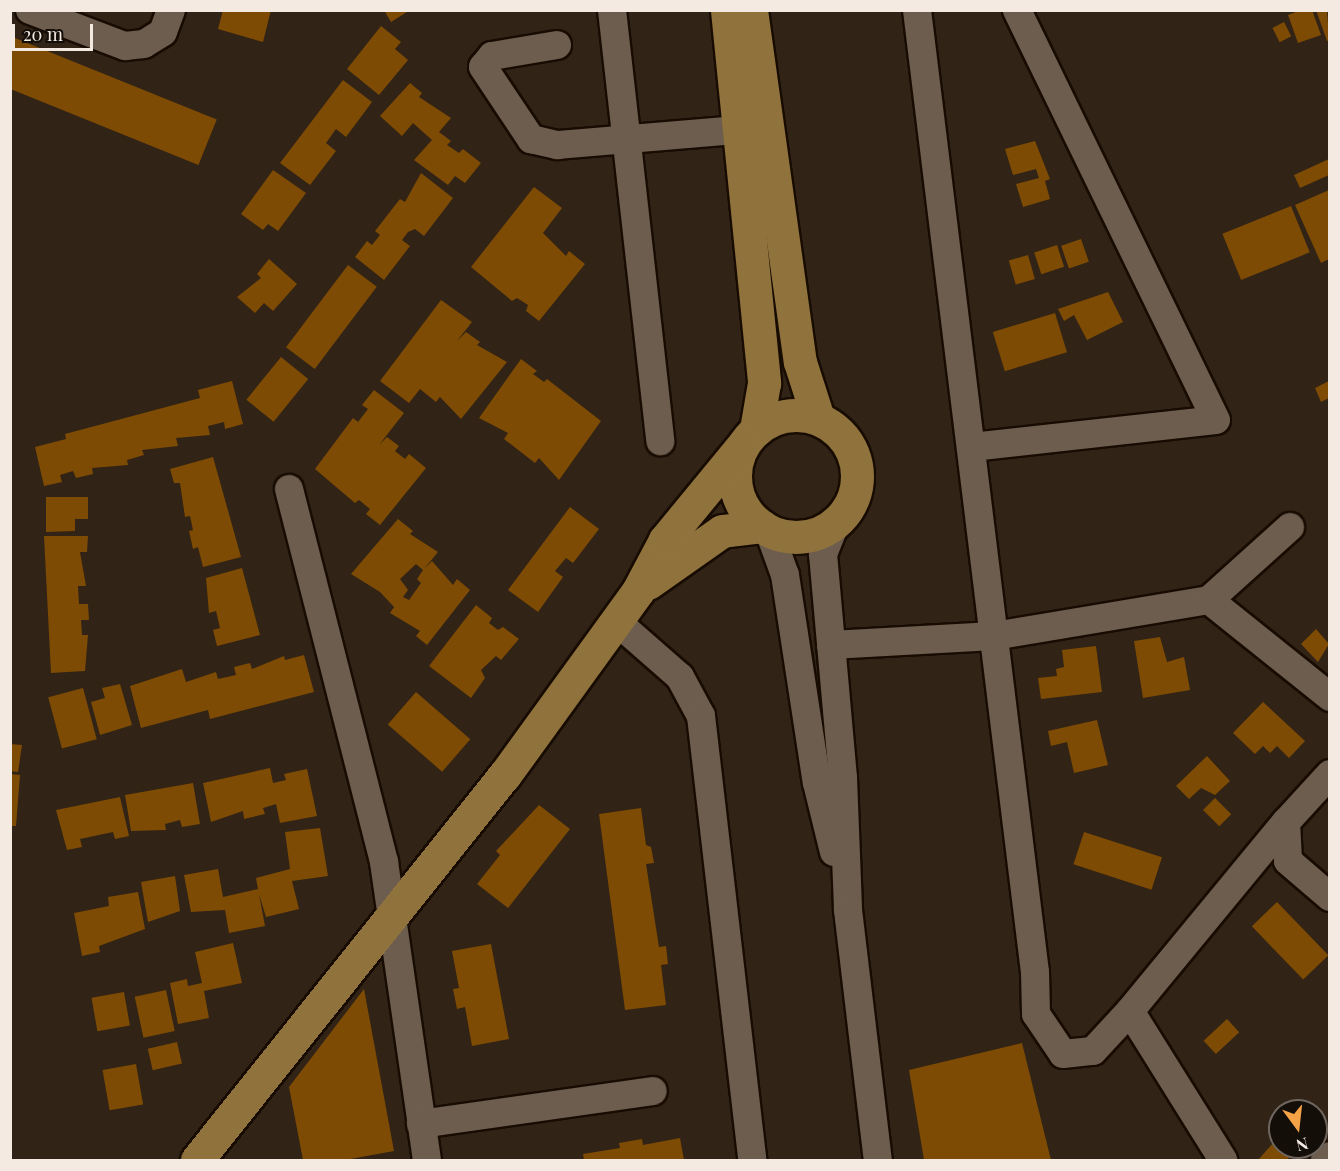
<!DOCTYPE html>
<style>
body{margin:0}
#map{position:relative;width:1340px;height:1171px;overflow:hidden;background:#312315;font-family:"Playfair Display",serif}
div>[style]{position:absolute}
[style*='--x']{left:calc(var(--x)*1px);top:calc(var(--y)*1px);width:calc(var(--w)*1px);rotate:calc(var(--a)*1deg)}
.building>*{inset:0;background:#7e4b04;transform-origin:0 0}
.roads{filter:drop-shadow(2px 0 #180c02) drop-shadow(-2px 0 #180c02) drop-shadow(0 2px #180c02) drop-shadow(0 -2px #180c02)}
.minor>*{height:28px;margin:-14px;padding:0 14px;transform-origin:14px;border-radius:14px;background:#6d5d4e}
.major>*{height:33px;margin:-16.5px;padding:0 16.5px;transform-origin:16.5px;border-radius:16.5px;background:#90733c}
.major>.ring{margin:-16.5px;padding:0;box-sizing:content-box;background:none;border:33px solid #90733c;border-radius:50%}
span{translate:-50% -50%;white-space:nowrap;text-align:center;line-height:1.15;-webkit-text-stroke:5px #140e08;paint-order:stroke}
.frame{position:absolute;inset:0;border:12px solid #f4eae1;pointer-events:none}
.north{position:absolute;left:1268px;top:1099px;width:60px;height:60px;box-sizing:border-box;background:#140e08;border:2px solid #6e665f;border-radius:50%;rotate:165deg;font-size:16px;font-weight:700;line-height:24px;text-align:center;color:#f4eae1}
.north::after{content:'';display:block;margin:auto;width:21px;height:27px;background:#f6a247;clip-path:polygon(50% 0,100% 100%,50% 72%,0 100%)}
.scale{position:absolute;left:12px;top:24px;width:81px;height:27px;box-sizing:border-box;border:3px solid #f4eae1;border-top:0;padding-left:8px;font-size:18px;line-height:21px;white-space:nowrap;color:#f4eae1;-webkit-text-stroke:4px #140e08;paint-order:stroke}
</style>
<div id="map">
<div class="building">
<i style="clip-path:polygon(223px 10px,271px 10px,263px 42px,218px 29px)"></i>
<i style="clip-path:polygon(384px 10px,410px 10px,391px 22px)"></i>
<i style="clip-path:polygon(1301px 10px,1312px 10px,1321px 35px,1298px 43px,1288px 15px)"></i>
<i style="clip-path:polygon(1316px 10px,1327px 10px,1329px 40px,1327px 41px)"></i>
<i style="left:1284px;top:22px;width:16px;height:13px;rotate:63deg"></i>
<i style="clip-path:polygon(381px 26px,401px 42px,395px 49px,408px 60px,379px 95px,347px 69px)"></i>
<i style="left:10px;top:36px;width:223px;height:49px;rotate:22deg"></i>
<i style="clip-path:polygon(343px 80px,372px 102px,346px 137px,336px 129px,326px 143px,336px 151px,310px 185px,280px 163px)"></i>
<i style="clip-path:polygon(410px 83px,422px 93px,419px 97px,451px 118px,439px 132px,451px 141px,447px 145px,459px 153px,463px 149px,481px 163px,465px 183px,455px 176px,448px 185px,414px 160px,432px 140px,413px 123px,402px 136px,380px 116px)"></i>
<i style="clip-path:polygon(1035px 141px,1050px 179px,1045px 181px,1050px 199px,1023px 207px,1016px 184px,1039px 178px,1036px 169px,1013px 175px,1005px 149px)"></i>
<i style="clip-path:polygon(1329px 159px,1329px 175px,1300px 188px,1294px 175px)"></i>
<i style="clip-path:polygon(273px 170px,306px 193px,278px 231px,268px 224px,263px 230px,241px 214px)"></i>
<i style="clip-path:polygon(421px 173px,453px 198px,424px 236px,415px 229px,408px 232px,402px 240px,410px 246px,384px 280px,355px 257px,367px 241px,372px 245px,380px 235px,375px 231px,400px 199px,405px 202px)"></i>
<i style="clip-path:polygon(534px 187px,562px 208px,543px 233px,566px 256px,569px 251px,585px 264px,539px 321px,526px 311px,528px 305px,517px 298px,512px 301px,471px 267px)"></i>
<i style="clip-path:polygon(1329px 190px,1329px 259px,1321px 263px,1295px 205px)"></i>
<i style="left:1291px;top:206px;width:50px;height:74px;rotate:68deg"></i>
<i style="left:1081px;top:239px;width:24px;height:21px;rotate:71deg"></i>
<i style="left:1057px;top:245px;width:23px;height:24px;rotate:72deg"></i>
<i style="left:1028px;top:255px;width:25px;height:20px;rotate:74deg"></i>
<i style="clip-path:polygon(269px 259px,297px 284px,273px 311px,264px 303px,255px 313px,237px 297px,261px 278px,257px 274px)"></i>
<i style="left:348px;top:265px;width:36px;height:103px;rotate:37deg"></i>
<i style="clip-path:polygon(1108px 292px,1123px 322px,1087px 340px,1074px 315px,1064px 321px,1058px 309px)"></i>
<i style="clip-path:polygon(441px 300px,472px 322px,457px 341px,466px 332px,480px 342px,477px 345px,507px 362px,461px 419px,440px 397px,436px 402px,420px 389px,409px 403px,380px 381px)"></i>
<i style="left:1055px;top:313px;width:41px;height:65px;rotate:73deg"></i>
<i style="left:281px;top:357px;width:35px;height:55px;rotate:39deg"></i>
<i style="clip-path:polygon(521px 359px,537px 371px,533px 374px,544px 382px,547px 379px,601px 421px,559px 480px,539px 458px,535px 463px,504px 439px,508px 433px,479px 418px)"></i>
<i style="clip-path:polygon(232px 381px,243px 424px,225px 429px,224px 422px,208px 426px,210px 435px,176px 438px,178px 446px,142px 450px,144px 455px,127px 460px,128px 465px,92px 468px,93px 474px,76px 478px,73px 471px,60px 475px,62px 482px,44px 486px,35px 447px,66px 439px,65px 434px,200px 398px,198px 390px)"></i>
<i style="clip-path:polygon(1329px 381px,1329px 398px,1321px 402px,1315px 388px)"></i>
<i style="clip-path:polygon(374px 390px,404px 413px,379px 445px,387px 437px,399px 446px,395px 451px,405px 459px,409px 454px,426px 468px,380px 525px,366px 514px,370px 509px,359px 500px,355px 503px,315px 469px,353px 418px,358px 422px,368px 409px,362px 405px)"></i>
<i style="clip-path:polygon(213px 457px,241px 557px,203px 567px,198px 547px,193px 549px,189px 531px,193px 530px,190px 516px,185px 517px,180px 483px,174px 483px,170px 469px)"></i>
<i style="clip-path:polygon(46px 497px,88px 497px,88px 519px,75px 519px,75px 531px,46px 532px)"></i>
<i style="clip-path:polygon(570px 507px,599px 529px,573px 563px,566px 558px,555px 571px,563px 577px,538px 612px,508px 590px)"></i>
<i style="clip-path:polygon(evenodd,398px 519px,413px 531px,410px 534px,438px 552px,424px 569px,432px 561px,453px 585px,457px 579px,470px 590px,427px 645px,416px 636px,420px 631px,390px 613px,394px 607px,380px 592px,351px 574px,398px 519px,416px 564px,423px 570px,417px 579px,421px 583px,409px 600px,403px 597px,408px 590px,400px 579px,416px 564px)"></i>
<i style="clip-path:polygon(44px 536px,88px 536px,87px 552px,80px 552px,86px 586px,78px 586px,79px 604px,88px 604px,89px 620px,81px 620px,82px 635px,88px 635px,85px 671px,51px 673px)"></i>
<i style="clip-path:polygon(242px 568px,260px 635px,217px 646px,213px 630px,220px 628px,216px 611px,209px 613px,206px 578px)"></i>
<i style="clip-path:polygon(476px 605px,492px 618px,489px 623px,498px 630px,503px 627px,519px 639px,501px 660px,496px 656px,481px 670px,485px 678px,471px 698px,429px 666px)"></i>
<i style="clip-path:polygon(1316px 629px,1329px 644px,1318px 662px,1301px 644px)"></i>
<i style="clip-path:polygon(1160px 637px,1167px 662px,1184px 657px,1190px 690px,1143px 698px,1134px 641px)"></i>
<i style="clip-path:polygon(1096px 646px,1102px 692px,1041px 699px,1038px 678px,1057px 676px,1056px 669px,1064px 667px,1062px 650px)"></i>
<i style="clip-path:polygon(304px 655px,314px 692px,210px 719px,208px 710px,141px 728px,130px 686px,182px 669px,186px 682px,216px 672px,218px 679px,236px 675px,234px 667px,250px 663px,252px 669px,284px 656px,285px 660px)"></i>
<i style="clip-path:polygon(120px 684px,132px 725px,100px 735px,91px 702px,105px 698px,102px 688px)"></i>
<i style="left:83px;top:688px;width:53px;height:36px;rotate:75deg"></i>
<i style="left:416px;top:692px;width:72px;height:43px;rotate:41deg"></i>
<i style="clip-path:polygon(1263px 702px,1305px 741px,1289px 758px,1277px 746px,1270px 753px,1263px 746px,1255px 754px,1233px 733px)"></i>
<i style="clip-path:polygon(1097px 720px,1108px 765px,1074px 773px,1067px 742px,1051px 746px,1048px 731px)"></i>
<i style="clip-path:polygon(10px 744px,22px 745px,18px 772px,10px 771px)"></i>
<i style="clip-path:polygon(1207px 756px,1230px 781px,1215px 795px,1201px 788px,1189px 799px,1176px 786px)"></i>
<i style="clip-path:polygon(270px 768px,273px 783px,286px 780px,284px 774px,307px 769px,317px 816px,280px 823px,276px 804px,263px 808px,265px 814px,244px 819px,243px 811px,211px 822px,203px 783px)"></i>
<i style="clip-path:polygon(10px 774px,20px 775px,16px 826px,10px 826px)"></i>
<i style="clip-path:polygon(193px 783px,200px 824px,182px 827px,180px 820px,165px 824px,166px 830px,131px 831px,125px 795px)"></i>
<i style="clip-path:polygon(120px 797px,129px 836px,115px 839px,113px 832px,80px 839px,82px 847px,67px 850px,56px 810px)"></i>
<i style="left:1215px;top:798px;width:23px;height:17px;rotate:45deg"></i>
<i style="clip-path:polygon(539px 805px,570px 829px,508px 908px,477px 884px,500px 855px,496px 851px)"></i>
<i style="clip-path:polygon(641px 808px,646px 845px,651px 847px,654px 863px,646px 864px,659px 947px,666px 946px,668px 964px,661px 965px,666px 1005px,625px 1010px,599px 814px)"></i>
<i style="clip-path:polygon(320px 828px,328px 876px,292px 881px,299px 909px,266px 917px,259px 894px,265px 926px,229px 933px,225px 910px,191px 912px,184px 875px,218px 869px,223px 897px,258px 889px,256px 878px,290px 869px,285px 832px)"></i>
<i style="left:1084px;top:832px;width:82px;height:34px;rotate:18deg"></i>
<i style="clip-path:polygon(175px 876px,180px 911px,148px 922px,141px 882px)"></i>
<i style="clip-path:polygon(138px 892px,145px 929px,99px 946px,100px 952px,82px 956px,74px 913px,109px 906px,108px 897px)"></i>
<i style="left:1277px;top:902px;width:74px;height:35px;rotate:46deg"></i>
<i style="clip-path:polygon(233px 943px,242px 983px,204px 991px,209px 1018px,178px 1024px,170px 983px,187px 979px,188px 986px,202px 983px,195px 952px)"></i>
<i style="clip-path:polygon(491px 944px,509px 1039px,472px 1046px,465px 1007px,457px 1009px,453px 989px,459px 988px,452px 951px)"></i>
<i style="clip-path:polygon(364px 989px,394px 1151px,345px 1160px,303px 1160px,289px 1087px)"></i>
<i style="left:166px;top:990px;width:42px;height:32px;rotate:78deg"></i>
<i style="left:124px;top:992px;width:34px;height:33px;rotate:80deg"></i>
<i style="left:1227px;top:1019px;width:18px;height:32px;rotate:47deg"></i>
<i style="left:177px;top:1042px;width:22px;height:30px;rotate:77deg"></i>
<i style="clip-path:polygon(1022px 1043px,1051px 1160px,924px 1160px,909px 1070px)"></i>
<i style="left:136px;top:1064px;width:41px;height:34px;rotate:80deg"></i>
<i style="clip-path:polygon(680px 1138px,684px 1160px,584px 1160px,583px 1154px,620px 1148px,619px 1143px,642px 1139px,643px 1145px)"></i>
<i style="clip-path:polygon(1274px 1142px,1290px 1156px,1287px 1160px,1258px 1160px)"></i>
</div>
<div class="roads">
<div class="minor">
<i style="--x:30;--y:10;--w:102;--a:20.8"></i>
<i style="--x:125;--y:46;--w:19;--a:-6"></i>
<i style="--x:144;--y:44;--w:22;--a:-32"></i>
<i style="--x:163;--y:32;--w:23;--a:-70"></i>
<i style="--x:612;--y:10;--w:434;--a:83.6"></i>
<i style="--x:917;--y:10;--w:969;--a:83.01"></i>
<i style="--x:1035;--y:972;--w:42;--a:88.6"></i>
<i style="--x:1036;--y:1014;--w:48;--a:56"></i>
<i style="--x:1063;--y:1054;--w:30;--a:-6"></i>
<i style="--x:1093;--y:1051;--w:54;--a:-47.2"></i>
<i style="--x:1130;--y:1011;--w:176;--a:58"></i>
<i style="--x:557;--y:45;--w:66;--a:170.4"></i>
<i style="--x:492;--y:56;--w:14;--a:129"></i>
<i style="--x:483;--y:67;--w:87;--a:56.3"></i>
<i style="--x:531;--y:139;--w:28;--a:13"></i>
<i style="--x:558;--y:145;--w:179;--a:-4.8"></i>
<i style="--x:972;--y:447;--w:245;--a:-6.3"></i>
<i style="--x:1216;--y:420;--w:456;--a:-115.9"></i>
<i style="--x:289;--y:489;--w:385;--a:75.7"></i>
<i style="--x:384;--y:862;--w:301;--a:81.8"></i>
<i style="--x:836;--y:522;--w:35;--a:112"></i>
<i style="--x:823;--y:554;--w:225;--a:84.9"></i>
<i style="--x:843;--y:778;--w:132;--a:87.8"></i>
<i style="--x:848;--y:910;--w:252;--a:83.2"></i>
<i style="--x:769;--y:531;--w:47;--a:70"></i>
<i style="--x:785;--y:575;--w:210;--a:81.3"></i>
<i style="--x:817;--y:783;--w:71;--a:76.2"></i>
<i style="--x:1209;--y:600;--w:155;--a:38.7"></i>
<i style="--x:616;--y:621;--w:85;--a:41.2"></i>
<i style="--x:680;--y:677;--w:44;--a:61.7"></i>
<i style="--x:701;--y:716;--w:447;--a:83.4"></i>
<i style="--x:831;--y:645;--w:163;--a:-3.2"></i>
<i style="--x:994;--y:636;--w:218;--a:-9.5"></i>
<i style="--x:1209;--y:600;--w:109;--a:-42"></i>
<i style="--x:1330;--y:774;--w:65;--a:132.5"></i>
<i style="--x:1286;--y:822;--w:39;--a:87"></i>
<i style="--x:1288;--y:861;--w:55;--a:40.6"></i>
<i style="--x:1130;--y:1011;--w:245;--a:-50.5"></i>
<i style="--x:421;--y:1124;--w:234;--a:-8.1"></i>
<i style="--x:1325;--y:1160;--w:6;--a:-39"></i>
</div>
<div class="major">
<i style="--x:727;--y:10;--w:375;--a:84.3"></i>
<i style="--x:764;--y:383;--w:48;--a:99.7"></i>
<i style="--x:751;--y:10;--w:355;--a:82.1"></i>
<i style="--x:800;--y:362;--w:59;--a:72.2"></i>
<i class="ring" style="left:735px;top:415px;width:89px;height:89px"></i>
<i style="--x:648;--y:583;--w:90;--a:-35.1"></i>
<i style="--x:722;--y:531;--w:40;--a:-7.1"></i>
<i style="--x:197;--y:1160;--w:492;--a:-51.4"></i>
<i style="--x:504;--y:776;--w:228;--a:-54.1"></i>
<i style="--x:638;--y:591;--w:58;--a:-62.1"></i>
<i style="--x:665;--y:540;--w:123;--a:-50.6"></i>
</div>
</div>
<div class="frame"></div>
<div class="north">N</div>
<div class="scale">20 m</div>
</div>
